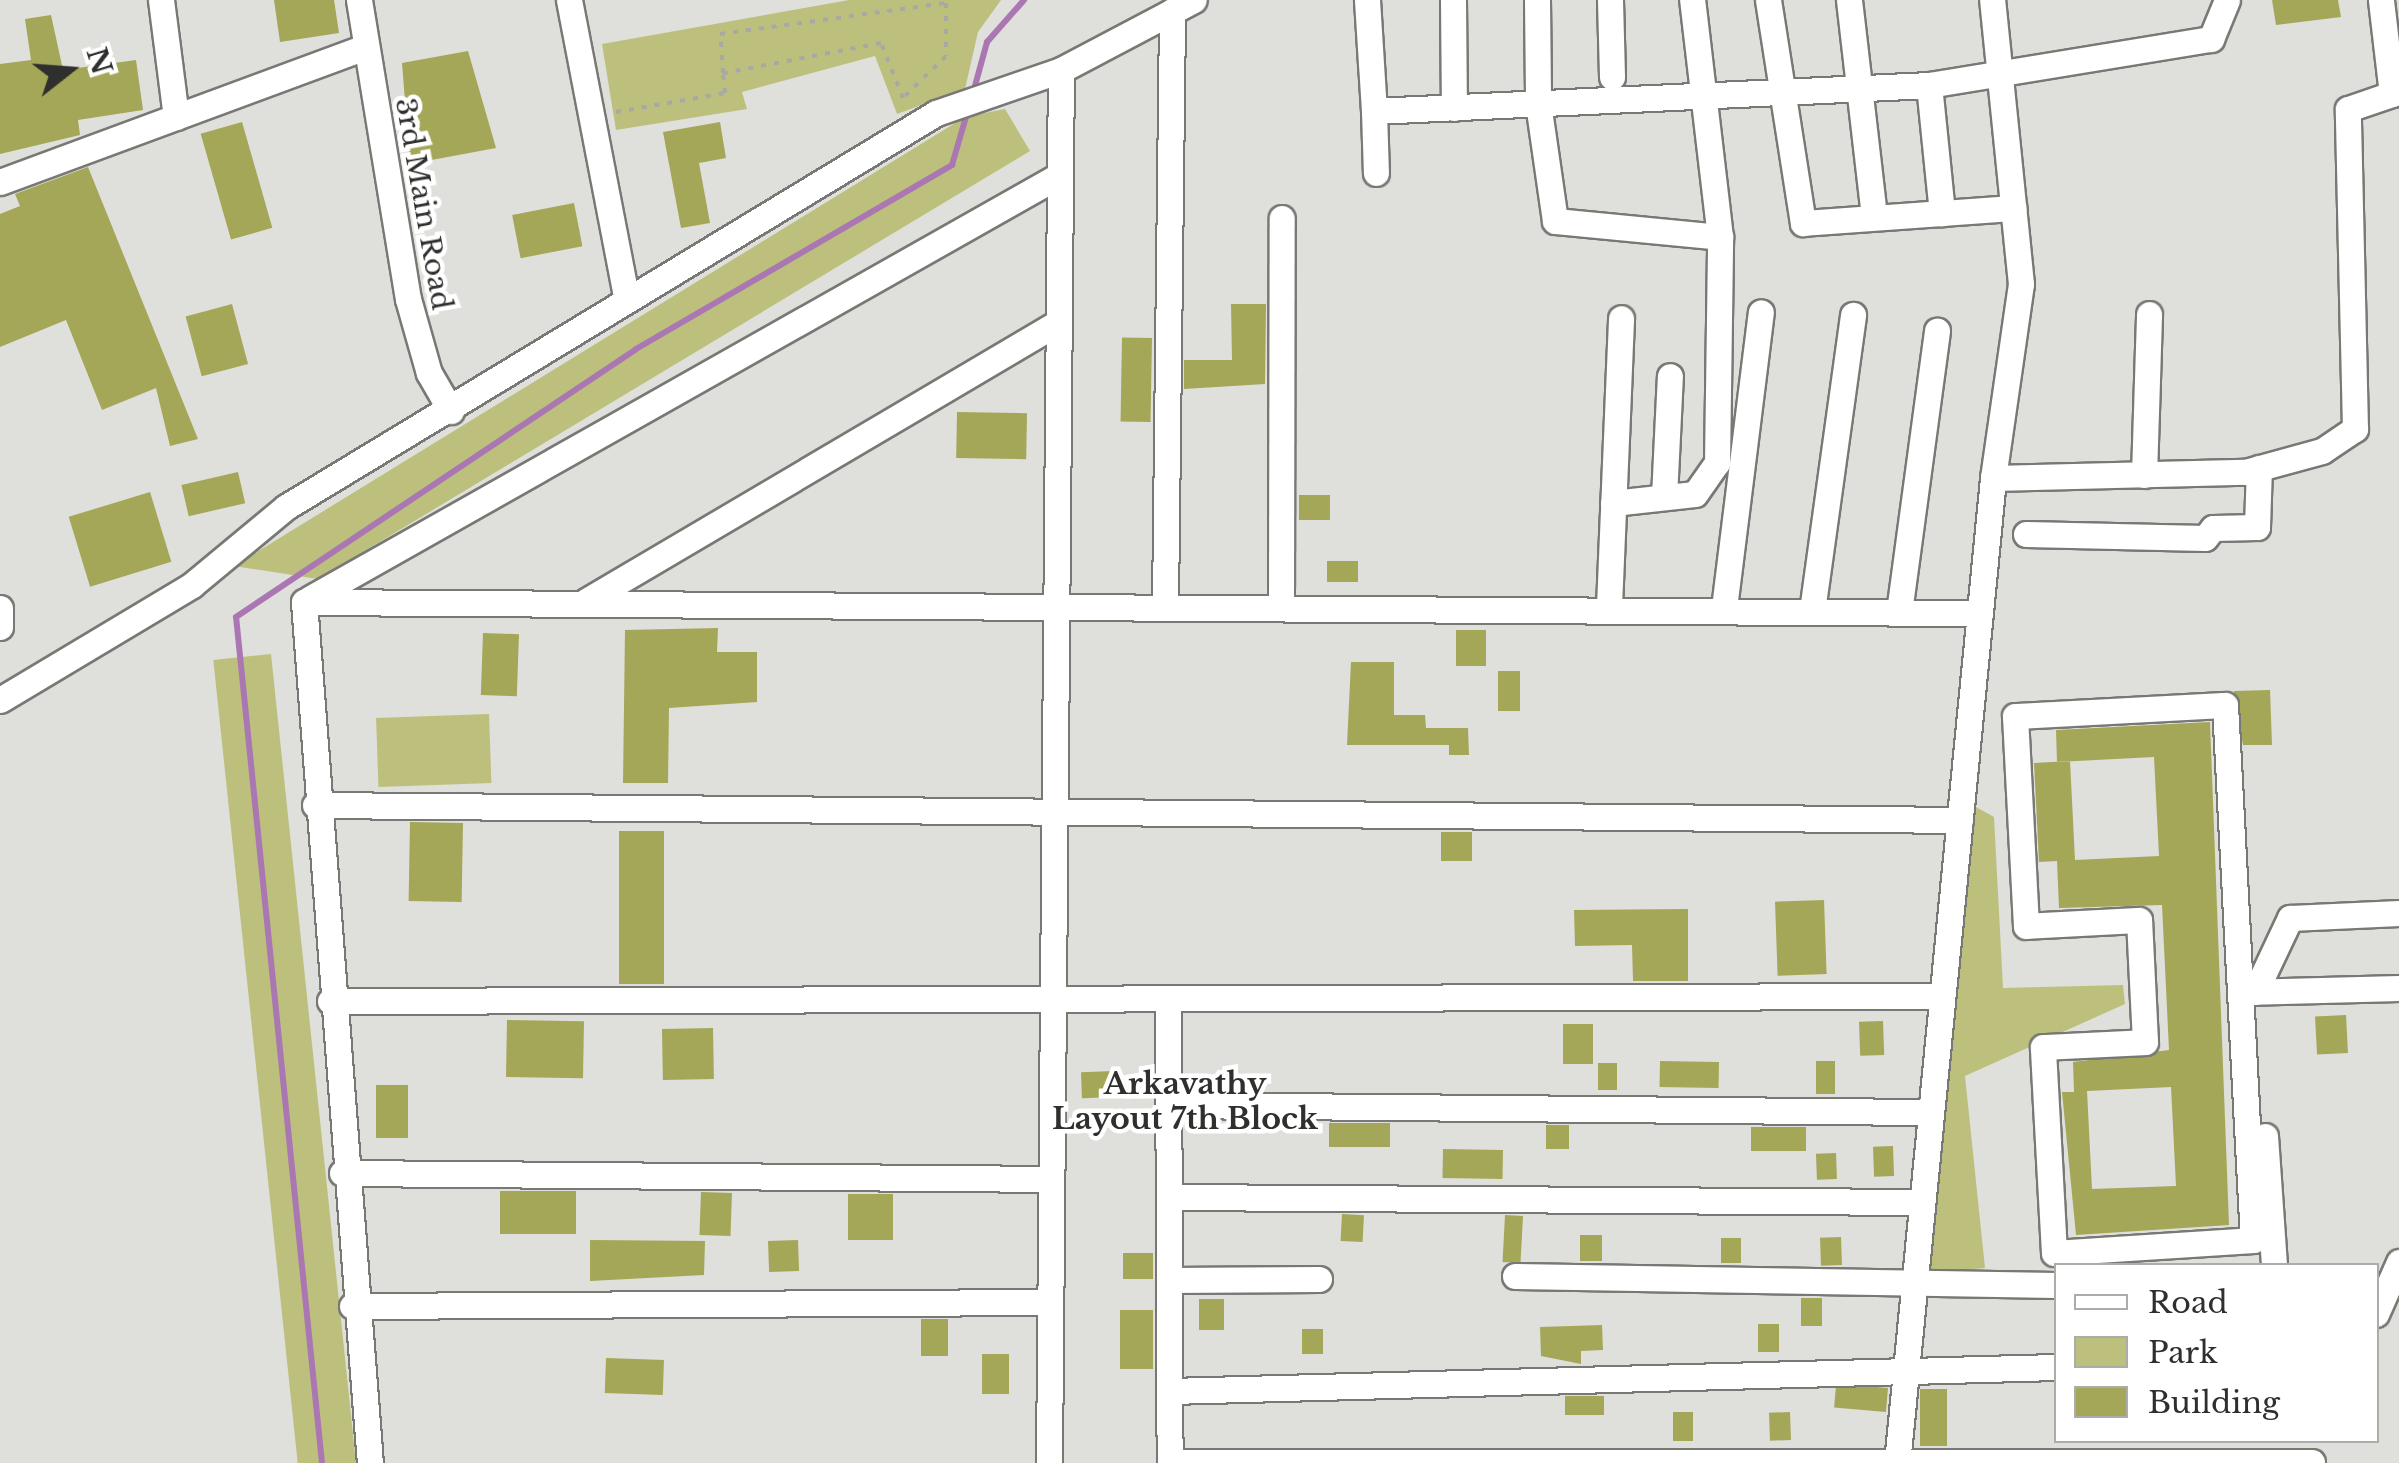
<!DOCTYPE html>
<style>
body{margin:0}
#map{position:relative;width:2399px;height:1463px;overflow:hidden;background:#dfdfdb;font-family:"Libre Baskerville",serif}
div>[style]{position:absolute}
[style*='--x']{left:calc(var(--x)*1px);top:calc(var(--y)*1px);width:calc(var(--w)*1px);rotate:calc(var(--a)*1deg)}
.green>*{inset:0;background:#bdc07d;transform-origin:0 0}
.stream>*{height:6px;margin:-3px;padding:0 3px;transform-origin:3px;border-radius:3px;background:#ab77b2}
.building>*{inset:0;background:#a4a757;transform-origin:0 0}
.path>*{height:4px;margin-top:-2px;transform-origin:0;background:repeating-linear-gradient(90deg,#a8a8a5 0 5px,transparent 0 13px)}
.roads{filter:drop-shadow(2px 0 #787874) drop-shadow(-2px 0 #787874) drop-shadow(0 2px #787874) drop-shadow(0 -2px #787874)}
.minor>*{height:25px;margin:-12.5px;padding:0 12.5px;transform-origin:12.5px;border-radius:12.5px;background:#fff}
span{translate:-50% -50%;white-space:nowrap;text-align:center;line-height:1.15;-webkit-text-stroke:9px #fff;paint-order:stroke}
.street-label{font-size:28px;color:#2f2f2e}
.neighbourhood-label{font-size:30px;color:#2f2f2e;font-weight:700}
.legend{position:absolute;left:2054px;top:1263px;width:325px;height:180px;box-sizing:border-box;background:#fff;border:2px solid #acacab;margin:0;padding:12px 18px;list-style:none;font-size:30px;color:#2f2f2e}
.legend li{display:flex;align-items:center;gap:20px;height:50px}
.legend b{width:50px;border:2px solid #acacab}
.north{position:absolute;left:20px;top:20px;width:100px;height:100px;-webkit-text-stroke:8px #fff;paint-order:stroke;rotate:73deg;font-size:28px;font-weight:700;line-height:40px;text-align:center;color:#2f2f2e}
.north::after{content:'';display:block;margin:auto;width:35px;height:45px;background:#2f2f2e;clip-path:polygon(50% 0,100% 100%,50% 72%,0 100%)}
</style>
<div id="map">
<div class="green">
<i style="clip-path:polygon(849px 0,1001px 0,978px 32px,965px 89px,897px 114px,875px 56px,742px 92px,747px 109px,616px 130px,602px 44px)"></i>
<i style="clip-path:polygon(1005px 109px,1030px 151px,318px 579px,234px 566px,965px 117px)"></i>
<i style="left:271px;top:654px;width:814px;height:58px;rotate:84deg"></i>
<i style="left:489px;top:714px;width:69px;height:113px;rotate:88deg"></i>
<i style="clip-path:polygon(1976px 807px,1994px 817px,2003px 988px,2123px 985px,2125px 1004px,1965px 1076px,1985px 1268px,1929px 1273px)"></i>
</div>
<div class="stream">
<i style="--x:973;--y:93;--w:53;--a:-74.6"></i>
<i style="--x:987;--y:42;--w:56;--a:-48.6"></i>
<i style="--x:322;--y:1463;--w:850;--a:-95.8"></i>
<i style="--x:236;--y:617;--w:481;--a:-33.8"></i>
<i style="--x:636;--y:349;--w:366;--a:-30.2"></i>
<i style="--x:952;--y:165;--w:57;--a:-73.8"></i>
</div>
<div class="building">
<i style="clip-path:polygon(274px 0,334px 0,339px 33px,280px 42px)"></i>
<i style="clip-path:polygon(2272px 0,2338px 0,2341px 17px,2276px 25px)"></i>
<i style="clip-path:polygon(51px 15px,63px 70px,136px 60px,143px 110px,78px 120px,80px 135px,0 154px,0 64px,31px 60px,25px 19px)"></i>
<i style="clip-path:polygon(468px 51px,496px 148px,410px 164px,402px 63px)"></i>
<i style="left:242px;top:122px;width:110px;height:43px;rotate:74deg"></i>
<i style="clip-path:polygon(720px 122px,726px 158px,699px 163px,710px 223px,681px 228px,663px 132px)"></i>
<i style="clip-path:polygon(88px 167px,198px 439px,170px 446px,156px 388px,102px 410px,66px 320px,0 347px,0 214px,20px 206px,15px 194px)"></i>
<i style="left:574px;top:203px;width:44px;height:63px;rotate:79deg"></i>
<i style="left:232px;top:304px;width:62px;height:48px;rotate:75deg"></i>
<i style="clip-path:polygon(1231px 304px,1266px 304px,1265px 384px,1184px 389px,1184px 360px,1232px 360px)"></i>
<i style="left:1152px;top:338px;width:84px;height:30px;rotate:91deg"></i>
<i style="left:957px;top:412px;width:70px;height:46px;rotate:1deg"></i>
<i style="left:238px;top:472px;width:32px;height:58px;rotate:77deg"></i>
<i style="left:150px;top:492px;width:73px;height:85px;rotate:73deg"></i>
<i style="left:1299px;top:495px;width:31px;height:25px"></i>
<i style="left:1358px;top:561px;width:21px;height:31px;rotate:90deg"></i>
<i style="clip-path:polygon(718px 628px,717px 652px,757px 652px,757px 702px,669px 708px,668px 783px,623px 783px,625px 630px)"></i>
<i style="left:1456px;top:630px;width:30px;height:36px"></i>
<i style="left:483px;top:633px;width:36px;height:62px;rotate:2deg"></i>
<i style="clip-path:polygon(1351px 662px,1394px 662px,1394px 715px,1425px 715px,1426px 728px,1468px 728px,1469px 755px,1449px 755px,1449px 745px,1347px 745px)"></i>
<i style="left:1498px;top:671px;width:22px;height:40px"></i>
<i style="clip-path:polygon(2270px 690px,2272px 745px,2243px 745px,2234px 691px)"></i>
<i style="clip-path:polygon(evenodd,2210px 722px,2229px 1225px,2076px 1235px,2062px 1092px,2074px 1092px,2073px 1062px,2169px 1050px,2162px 905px,2059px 908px,2057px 861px,2039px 862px,2034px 763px,2070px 761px,2075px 860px,2159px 856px,2154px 757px,2057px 762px,2056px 730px,2210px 722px,2171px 1087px,2176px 1186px,2092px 1189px,2087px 1091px,2171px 1087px)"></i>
<i style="left:410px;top:822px;width:53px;height:79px;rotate:1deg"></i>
<i style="left:619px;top:831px;width:45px;height:153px"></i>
<i style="left:1441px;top:832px;width:31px;height:29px"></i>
<i style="left:1824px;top:900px;width:74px;height:49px;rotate:88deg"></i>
<i style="clip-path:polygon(1688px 909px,1688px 981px,1633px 981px,1632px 945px,1575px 946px,1574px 910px)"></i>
<i style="left:2346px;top:1015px;width:38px;height:31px;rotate:87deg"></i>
<i style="left:507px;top:1020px;width:77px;height:57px;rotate:1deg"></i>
<i style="left:1883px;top:1021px;width:34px;height:24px;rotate:88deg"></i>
<i style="left:1563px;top:1024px;width:30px;height:40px"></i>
<i style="left:713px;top:1028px;width:51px;height:51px;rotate:89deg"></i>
<i style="left:1660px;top:1061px;width:59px;height:26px;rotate:1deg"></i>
<i style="left:1816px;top:1061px;width:19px;height:33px"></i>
<i style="left:1598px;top:1063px;width:19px;height:27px"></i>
<i style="left:1114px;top:1071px;width:26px;height:33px;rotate:88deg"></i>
<i style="left:376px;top:1085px;width:32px;height:53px"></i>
<i style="left:1329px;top:1123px;width:61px;height:24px"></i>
<i style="left:1546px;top:1125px;width:23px;height:24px"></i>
<i style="left:1751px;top:1127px;width:55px;height:24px"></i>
<i style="left:1893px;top:1146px;width:30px;height:20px;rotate:88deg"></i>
<i style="left:1443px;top:1149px;width:60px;height:29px;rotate:1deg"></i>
<i style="left:1836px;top:1153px;width:26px;height:20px;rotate:88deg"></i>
<i style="left:500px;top:1191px;width:76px;height:43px"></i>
<i style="left:701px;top:1192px;width:31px;height:43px;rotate:2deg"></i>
<i style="left:848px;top:1194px;width:45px;height:46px"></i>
<i style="left:1342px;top:1214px;width:22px;height:27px;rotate:3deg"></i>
<i style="left:1505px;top:1215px;width:18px;height:47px;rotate:3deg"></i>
<i style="left:1602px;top:1235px;width:26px;height:22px;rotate:90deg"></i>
<i style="left:1841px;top:1237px;width:28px;height:21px;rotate:88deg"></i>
<i style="left:1721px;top:1238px;width:20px;height:25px"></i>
<i style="clip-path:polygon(590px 1240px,705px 1241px,704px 1275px,590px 1281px)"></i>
<i style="left:798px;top:1240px;width:31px;height:30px;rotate:88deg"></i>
<i style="left:1123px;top:1253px;width:30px;height:26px"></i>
<i style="left:1801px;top:1298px;width:21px;height:28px"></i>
<i style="left:1199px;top:1299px;width:25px;height:31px"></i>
<i style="left:1153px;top:1310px;width:59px;height:33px;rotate:90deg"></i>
<i style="left:921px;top:1319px;width:27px;height:37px"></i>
<i style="left:1758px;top:1324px;width:21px;height:28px"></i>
<i style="clip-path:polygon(1602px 1325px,1603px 1350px,1581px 1351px,1581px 1364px,1541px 1356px,1540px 1327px)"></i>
<i style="left:1302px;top:1329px;width:21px;height:25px"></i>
<i style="left:982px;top:1354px;width:27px;height:40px"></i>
<i style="left:606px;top:1358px;width:58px;height:35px;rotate:2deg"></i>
<i style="left:1888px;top:1388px;width:24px;height:52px;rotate:95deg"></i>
<i style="left:1920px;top:1389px;width:27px;height:57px"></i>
<i style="left:1604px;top:1396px;width:19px;height:39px;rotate:90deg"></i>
<i style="left:1673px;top:1412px;width:20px;height:29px"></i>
<i style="left:1790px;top:1412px;width:28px;height:21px;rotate:88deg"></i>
</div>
<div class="path">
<i style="--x:616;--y:112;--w:111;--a:-9.9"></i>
<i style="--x:725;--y:93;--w:20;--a:-96"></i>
<i style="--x:723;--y:73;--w:39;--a:-94"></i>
<i style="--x:720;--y:34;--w:228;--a:-7.8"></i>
<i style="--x:946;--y:3;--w:53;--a:90"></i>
<i style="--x:946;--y:56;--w:60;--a:135.7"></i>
<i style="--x:903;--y:98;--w:59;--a:-111.8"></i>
<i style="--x:881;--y:43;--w:161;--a:169.2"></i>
</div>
<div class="roads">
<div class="minor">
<i style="--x:161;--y:0;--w:118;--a:82.7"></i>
<i style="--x:359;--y:0;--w:303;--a:80.7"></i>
<i style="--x:408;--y:299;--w:77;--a:74.2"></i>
<i style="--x:429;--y:373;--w:44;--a:59.9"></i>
<i style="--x:569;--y:0;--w:300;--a:79.1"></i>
<i style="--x:1367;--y:0;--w:111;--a:86.4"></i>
<i style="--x:1374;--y:111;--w:556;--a:-2.68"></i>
<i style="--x:1929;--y:85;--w:286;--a:-9.3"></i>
<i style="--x:2211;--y:39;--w:42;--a:-67.7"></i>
<i style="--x:1453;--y:0;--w:108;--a:89.5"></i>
<i style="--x:1537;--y:0;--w:103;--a:89.4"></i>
<i style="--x:1538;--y:103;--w:119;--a:81.8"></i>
<i style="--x:1555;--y:221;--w:166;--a:5.5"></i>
<i style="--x:1610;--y:0;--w:77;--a:88.5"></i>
<i style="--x:1768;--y:0;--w:226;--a:81.1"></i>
<i style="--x:1803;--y:223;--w:211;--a:-4.1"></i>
<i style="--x:1849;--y:0;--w:218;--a:83.4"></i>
<i style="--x:1929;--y:85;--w:129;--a:84.2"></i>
<i style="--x:1374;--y:111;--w:62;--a:88.2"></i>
<i style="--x:0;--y:182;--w:389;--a:-20.3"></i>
<i style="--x:2144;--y:475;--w:161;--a:-88.2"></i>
<i style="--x:1993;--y:478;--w:252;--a:-1.4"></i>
<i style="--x:2245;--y:472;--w:80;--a:-15.3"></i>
<i style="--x:2322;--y:451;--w:40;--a:-34"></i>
<i style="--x:2355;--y:429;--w:320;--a:-91.3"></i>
<i style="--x:2348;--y:109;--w:46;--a:-18.8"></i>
<i style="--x:2392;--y:94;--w:95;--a:-96.7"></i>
<i style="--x:1664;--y:497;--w:121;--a:-87.2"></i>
<i style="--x:1613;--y:503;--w:82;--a:-6.3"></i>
<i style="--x:1695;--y:494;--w:38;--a:-55"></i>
<i style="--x:1717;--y:463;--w:226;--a:-89.2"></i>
<i style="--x:1720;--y:237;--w:239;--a:-96.7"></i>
<i style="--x:2026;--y:534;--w:179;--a:1.3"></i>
<i style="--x:2205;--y:538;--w:13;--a:-51"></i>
<i style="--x:2213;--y:528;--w:44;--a:-1.3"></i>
<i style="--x:2257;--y:527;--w:59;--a:-88.1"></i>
<i style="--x:309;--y:599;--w:862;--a:-29.45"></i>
<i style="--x:586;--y:601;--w:549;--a:-30.53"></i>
<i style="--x:304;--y:602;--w:1676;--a:0.38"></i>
<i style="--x:304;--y:602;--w:864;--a:85.62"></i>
<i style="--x:1165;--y:605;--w:594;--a:-89.32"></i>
<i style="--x:1281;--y:605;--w:387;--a:-89.9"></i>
<i style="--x:1609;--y:606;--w:288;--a:-87.6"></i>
<i style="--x:0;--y:608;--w:19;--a:90"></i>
<i style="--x:1724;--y:608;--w:298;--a:-82.9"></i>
<i style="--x:1812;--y:611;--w:299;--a:-82.1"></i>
<i style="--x:1899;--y:612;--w:284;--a:-82.3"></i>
<i style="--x:0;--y:700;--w:224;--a:-30.9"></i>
<i style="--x:192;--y:585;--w:122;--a:-39.7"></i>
<i style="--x:286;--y:507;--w:760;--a:-31.22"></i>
<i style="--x:936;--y:113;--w:132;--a:-19"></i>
<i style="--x:1061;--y:70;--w:150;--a:-27.8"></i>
<i style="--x:2225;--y:705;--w:536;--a:87"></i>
<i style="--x:2253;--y:1240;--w:199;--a:176.3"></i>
<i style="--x:2054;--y:1253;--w:206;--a:-93.1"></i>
<i style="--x:2043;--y:1047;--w:102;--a:-2.8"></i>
<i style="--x:2145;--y:1042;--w:122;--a:-92.8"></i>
<i style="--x:2139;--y:920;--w:113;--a:177"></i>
<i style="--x:2026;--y:926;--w:210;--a:-93"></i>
<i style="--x:2015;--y:716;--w:210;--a:-3"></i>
<i style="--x:315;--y:805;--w:1645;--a:0.52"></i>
<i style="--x:2244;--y:992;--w:155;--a:-1.5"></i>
<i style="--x:2255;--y:992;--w:82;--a:-64.7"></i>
<i style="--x:2290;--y:918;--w:109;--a:-2.6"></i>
<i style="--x:330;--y:1001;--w:1612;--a:-0.18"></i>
<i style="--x:1168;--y:1004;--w:459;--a:89.8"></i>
<i style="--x:1169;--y:1105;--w:762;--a:0.53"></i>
<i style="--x:2265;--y:1136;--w:130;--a:86"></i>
<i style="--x:342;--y:1173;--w:709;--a:0.48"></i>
<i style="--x:1169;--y:1197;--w:753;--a:0.38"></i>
<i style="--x:1515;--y:1276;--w:541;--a:0.95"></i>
<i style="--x:1169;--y:1280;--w:150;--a:-0.4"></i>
<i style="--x:352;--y:1306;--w:698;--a:-0.33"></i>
<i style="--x:2376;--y:1314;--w:57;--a:-66.1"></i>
<i style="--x:1170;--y:1391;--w:886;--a:-1.55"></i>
<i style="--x:1170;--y:1462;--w:1142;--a:0"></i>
<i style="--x:1049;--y:1463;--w:1393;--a:-89.51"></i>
<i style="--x:1897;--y:1463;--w:990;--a:-84.43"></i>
<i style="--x:1993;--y:478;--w:196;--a:-81.8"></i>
<i style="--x:2021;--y:284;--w:285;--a:-95.8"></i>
</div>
</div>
<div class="street-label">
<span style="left:423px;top:204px;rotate:80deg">3rd Main Road</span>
</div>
<div class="neighbourhood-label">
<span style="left:1185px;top:1101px">Arkavathy<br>Layout 7th Block</span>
</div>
<ul class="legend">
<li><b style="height:12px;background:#fff"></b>Road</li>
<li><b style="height:28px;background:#bdc07d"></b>Park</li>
<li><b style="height:28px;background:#a4a757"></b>Building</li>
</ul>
<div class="north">N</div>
</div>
